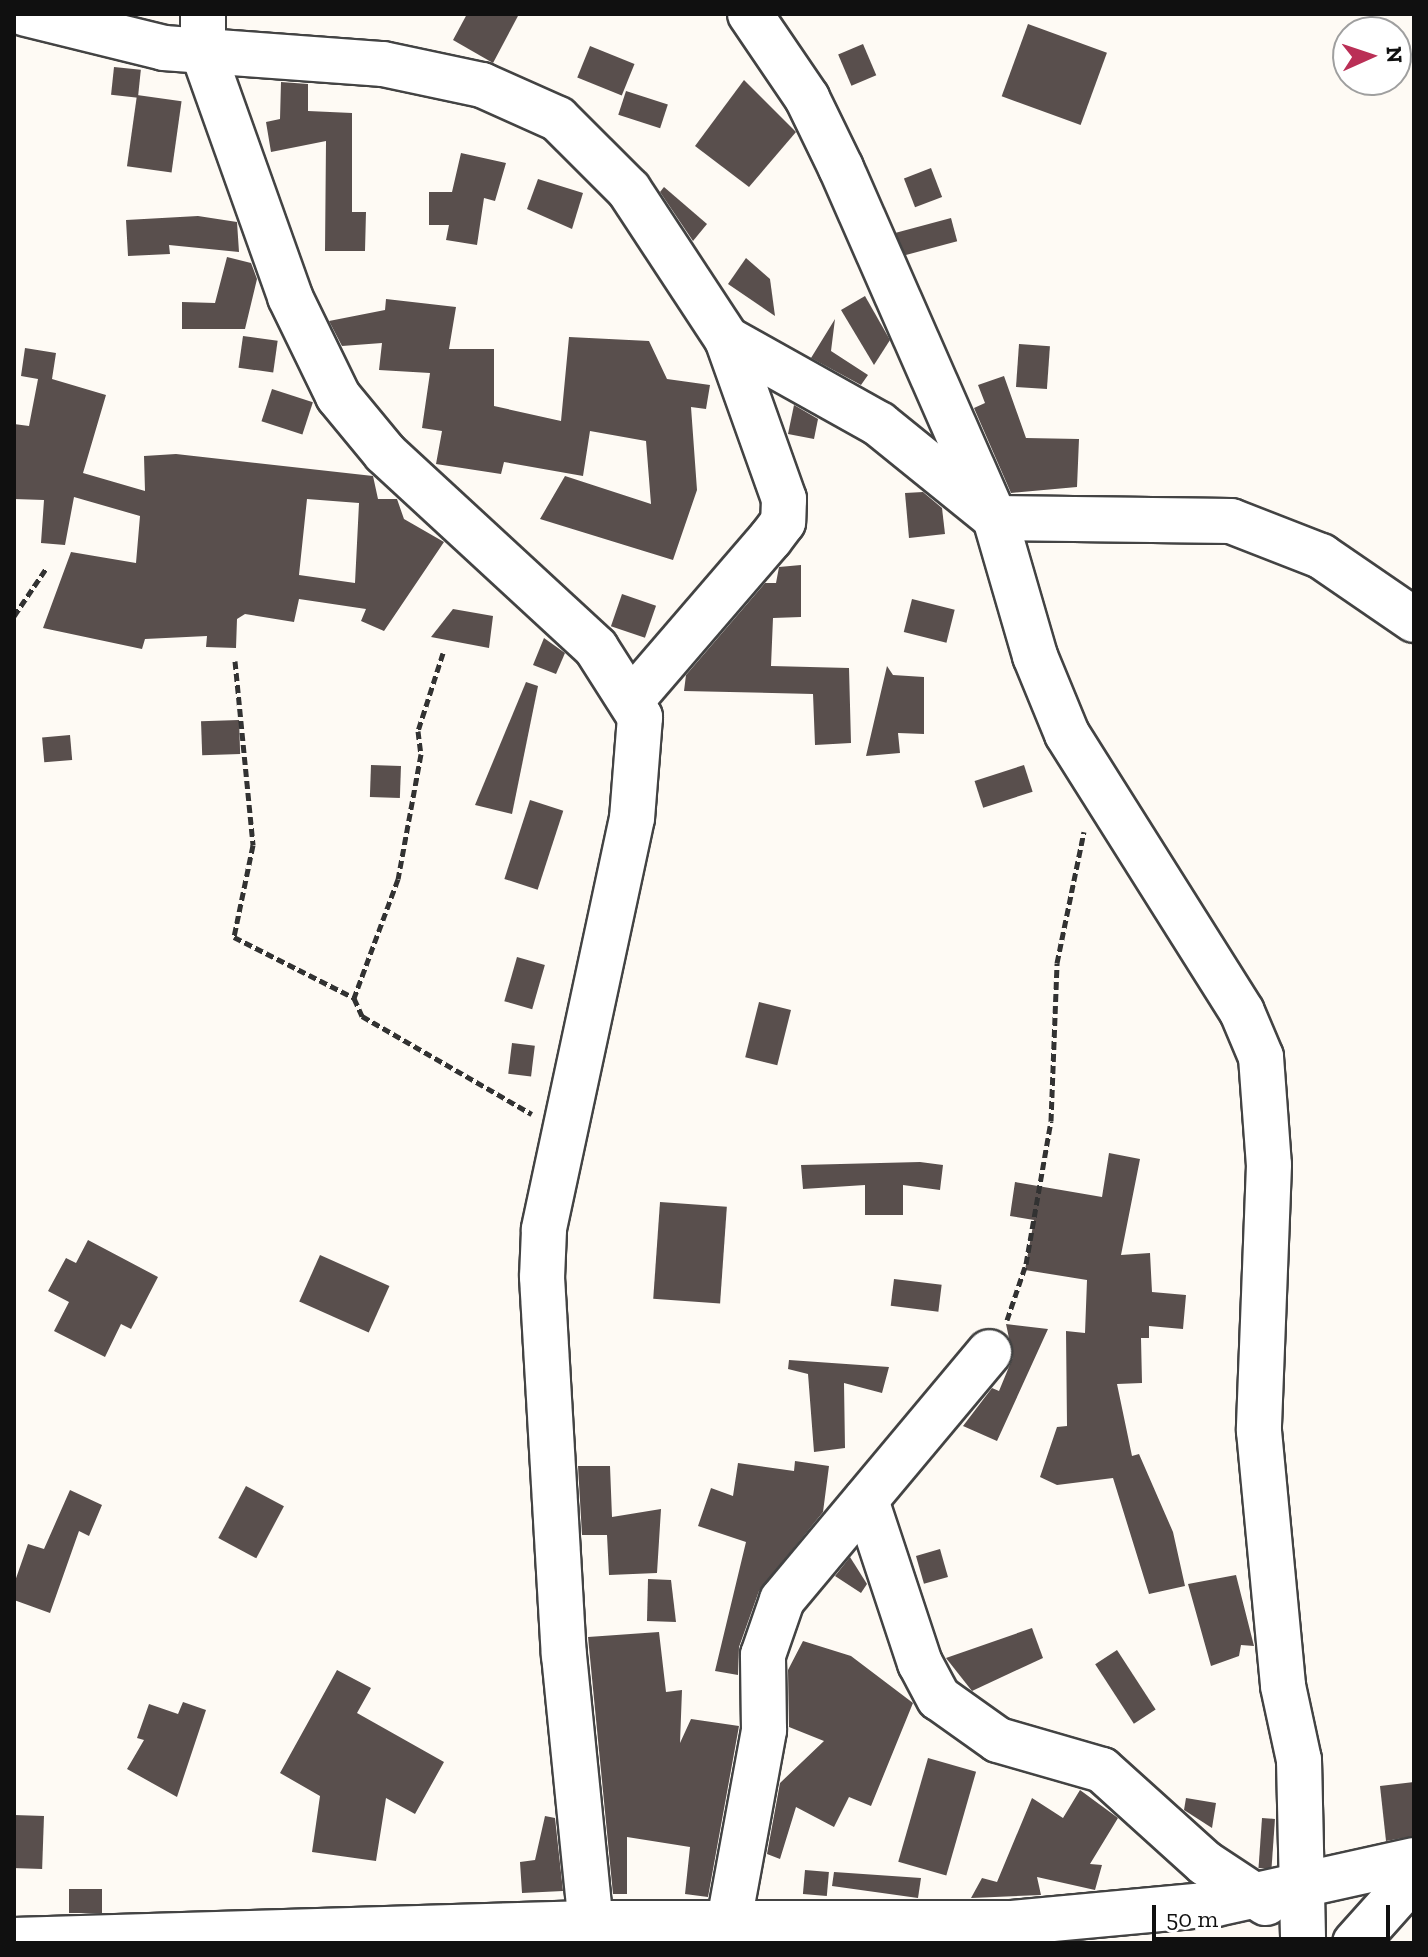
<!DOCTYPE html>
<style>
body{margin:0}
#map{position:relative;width:1428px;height:1957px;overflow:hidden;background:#fefaf4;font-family:"Zilla Slab",serif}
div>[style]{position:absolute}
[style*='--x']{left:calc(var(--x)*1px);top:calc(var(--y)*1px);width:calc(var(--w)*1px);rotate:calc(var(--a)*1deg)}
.building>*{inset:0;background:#594f4d;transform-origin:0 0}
.path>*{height:5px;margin-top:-2.5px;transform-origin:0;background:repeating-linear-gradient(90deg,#323232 0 8px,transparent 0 12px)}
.roads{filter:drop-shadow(2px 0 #434343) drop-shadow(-2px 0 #434343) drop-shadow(0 2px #434343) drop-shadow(0 -2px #434343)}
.minor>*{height:44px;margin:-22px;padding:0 22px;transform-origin:22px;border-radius:22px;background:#fff}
span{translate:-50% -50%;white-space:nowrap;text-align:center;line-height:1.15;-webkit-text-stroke:8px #fff;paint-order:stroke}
.frame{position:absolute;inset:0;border:16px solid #101010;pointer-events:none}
.north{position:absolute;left:1332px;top:16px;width:80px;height:80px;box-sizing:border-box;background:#fff;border:2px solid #9f9f9f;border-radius:50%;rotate:87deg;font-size:22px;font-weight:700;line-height:32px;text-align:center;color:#101010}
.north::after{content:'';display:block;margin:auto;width:28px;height:36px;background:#ba2f56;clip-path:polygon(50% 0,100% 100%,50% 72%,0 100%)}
.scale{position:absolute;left:1152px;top:1905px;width:238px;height:36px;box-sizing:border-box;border:4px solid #101010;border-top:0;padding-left:10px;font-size:24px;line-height:28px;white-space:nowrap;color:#101010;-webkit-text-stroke:6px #fff;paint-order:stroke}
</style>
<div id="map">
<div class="building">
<i style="clip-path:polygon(467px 14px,519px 14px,493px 63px,453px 40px)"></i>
<i style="left:1028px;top:24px;width:84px;height:77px;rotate:20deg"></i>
<i style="left:863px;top:44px;width:34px;height:27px;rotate:67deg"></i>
<i style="left:590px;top:46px;width:48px;height:34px;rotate:22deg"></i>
<i style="left:114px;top:67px;width:27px;height:28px;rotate:6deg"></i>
<i style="clip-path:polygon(744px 80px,796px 132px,749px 187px,695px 146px)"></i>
<i style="clip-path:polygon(281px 82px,308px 84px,308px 111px,352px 113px,352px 212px,366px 212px,365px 251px,325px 251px,326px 141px,271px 152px,266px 122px,280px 119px)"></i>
<i style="left:626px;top:91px;width:44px;height:25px;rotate:18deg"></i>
<i style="left:137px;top:95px;width:45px;height:72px;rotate:8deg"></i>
<i style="clip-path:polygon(461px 153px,506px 163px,495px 201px,484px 198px,477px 245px,446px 240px,449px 225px,429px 225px,429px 192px,452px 192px)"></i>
<i style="left:931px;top:168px;width:31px;height:29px;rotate:69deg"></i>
<i style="clip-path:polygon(538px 179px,583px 193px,572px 229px,527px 209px)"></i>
<i style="clip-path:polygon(664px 187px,707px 224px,693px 241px,660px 192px)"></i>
<i style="clip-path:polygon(198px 216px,237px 222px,239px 252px,169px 245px,170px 254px,128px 256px,126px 220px)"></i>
<i style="left:951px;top:218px;width:24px;height:57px;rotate:75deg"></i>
<i style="clip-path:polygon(227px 257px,251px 263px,257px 279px,245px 329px,182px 329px,182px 302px,215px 303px)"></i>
<i style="clip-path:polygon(746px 258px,770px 279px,775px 316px,728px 284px)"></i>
<i style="clip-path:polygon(865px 296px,890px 340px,874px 365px,841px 310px)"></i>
<i style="clip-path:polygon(386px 299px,456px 307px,449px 349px,494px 349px,494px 406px,561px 421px,569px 337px,649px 341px,667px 379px,710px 385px,706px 409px,691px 407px,697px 490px,673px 560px,540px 519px,565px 476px,651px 504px,646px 441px,590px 431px,583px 476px,504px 462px,501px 474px,436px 464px,442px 431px,422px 428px,430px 373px,379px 370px,382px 343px,342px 346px,329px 321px,385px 310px)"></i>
<i style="clip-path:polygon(835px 319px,831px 351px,868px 375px,861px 385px,811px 358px)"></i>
<i style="left:243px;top:336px;width:35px;height:32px;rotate:8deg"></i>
<i style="left:1019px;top:344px;width:31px;height:43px;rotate:4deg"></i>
<i style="clip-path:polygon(evenodd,25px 348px,56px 353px,52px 379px,106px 395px,83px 473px,145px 491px,144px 456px,176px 454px,373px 476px,378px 499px,397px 499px,404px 519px,444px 542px,384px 631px,361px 621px,366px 609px,299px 599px,294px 622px,245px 614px,237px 619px,236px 648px,206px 647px,207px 636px,145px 639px,142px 649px,43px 628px,71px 552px,136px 563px,140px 516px,74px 497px,65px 545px,41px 543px,44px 500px,14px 499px,14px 424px,29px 426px,38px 379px,21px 376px,25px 348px,307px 499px,359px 503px,355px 583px,299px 575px,307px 499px)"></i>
<i style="clip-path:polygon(1004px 376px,1026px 438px,1079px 439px,1077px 487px,1011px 493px,974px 408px,985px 403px,978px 385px)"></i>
<i style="left:272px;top:389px;width:43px;height:34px;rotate:18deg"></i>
<i style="clip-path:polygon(794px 405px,818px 419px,814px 439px,788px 434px)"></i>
<i style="clip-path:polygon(923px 492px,942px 508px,945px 534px,909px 538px,905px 493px)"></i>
<i style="clip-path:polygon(801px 565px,801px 617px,773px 618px,771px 666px,849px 668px,851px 743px,815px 745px,813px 694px,684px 691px,686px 675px,765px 583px,776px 583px,779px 567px)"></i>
<i style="left:622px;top:594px;width:36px;height:34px;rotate:19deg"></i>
<i style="left:912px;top:599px;width:44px;height:34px;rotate:14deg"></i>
<i style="clip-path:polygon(453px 609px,493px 616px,489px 648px,431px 637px)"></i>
<i style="clip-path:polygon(544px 638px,565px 653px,556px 674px,533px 665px)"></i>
<i style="clip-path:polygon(887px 666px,893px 675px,924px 677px,924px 734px,898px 733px,900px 753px,866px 756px)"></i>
<i style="clip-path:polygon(526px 682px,538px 686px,512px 814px,475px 805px)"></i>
<i style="left:239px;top:720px;width:34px;height:38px;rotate:88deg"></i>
<i style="left:70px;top:735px;width:25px;height:28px;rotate:85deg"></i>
<i style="left:371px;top:765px;width:30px;height:32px;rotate:2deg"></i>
<i style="left:1024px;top:765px;width:28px;height:52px;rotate:72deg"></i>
<i style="left:530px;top:800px;width:35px;height:83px;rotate:18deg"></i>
<i style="left:517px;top:957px;width:29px;height:46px;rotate:16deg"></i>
<i style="left:759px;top:1002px;width:33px;height:57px;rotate:14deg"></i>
<i style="left:512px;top:1043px;width:23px;height:31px;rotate:7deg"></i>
<i style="clip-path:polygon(1109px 1153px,1140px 1159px,1121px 1255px,1150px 1253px,1152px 1292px,1186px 1295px,1183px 1329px,1149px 1326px,1149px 1338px,1141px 1338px,1142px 1383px,1117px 1384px,1132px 1456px,1139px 1454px,1173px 1532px,1185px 1586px,1149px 1594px,1113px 1478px,1057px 1485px,1040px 1477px,1057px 1427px,1067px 1426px,1066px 1331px,1085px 1333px,1087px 1280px,1025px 1270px,1034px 1220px,1010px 1216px,1015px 1182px,1102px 1197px)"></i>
<i style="clip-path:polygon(920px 1162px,943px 1165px,940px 1190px,903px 1185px,903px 1215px,865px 1215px,865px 1185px,803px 1189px,801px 1165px)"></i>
<i style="left:660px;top:1202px;width:67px;height:97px;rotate:4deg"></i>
<i style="clip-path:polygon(88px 1240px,158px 1277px,131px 1329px,121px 1324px,105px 1357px,54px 1331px,69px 1302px,48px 1291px,66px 1258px,76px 1263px)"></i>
<i style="left:320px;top:1255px;width:76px;height:51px;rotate:24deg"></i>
<i style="left:894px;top:1279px;width:48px;height:27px;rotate:7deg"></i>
<i style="clip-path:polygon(1006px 1324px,1048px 1329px,997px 1441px,963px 1426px,992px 1388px,999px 1391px,1013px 1357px)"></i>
<i style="clip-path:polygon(789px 1360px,889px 1367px,882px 1393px,844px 1383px,845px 1448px,814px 1452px,808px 1374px,788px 1369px)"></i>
<i style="clip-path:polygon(795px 1461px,829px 1466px,823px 1512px,759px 1591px,739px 1647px,738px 1675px,715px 1671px,746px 1542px,698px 1526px,711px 1488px,733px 1496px,738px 1463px,794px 1471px)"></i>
<i style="clip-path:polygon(578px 1466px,610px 1466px,612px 1517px,661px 1509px,657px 1573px,609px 1575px,607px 1535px,582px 1535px)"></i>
<i style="left:246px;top:1486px;width:43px;height:59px;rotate:28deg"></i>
<i style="clip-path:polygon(70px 1490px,102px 1505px,89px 1536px,79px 1531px,50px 1613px,14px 1600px,14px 1584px,28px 1544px,44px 1549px)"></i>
<i style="left:940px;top:1549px;width:29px;height:25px;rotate:74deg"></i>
<i style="clip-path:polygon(850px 1557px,867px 1584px,861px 1593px,835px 1576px)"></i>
<i style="clip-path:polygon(1236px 1575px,1254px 1646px,1241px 1645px,1239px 1656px,1211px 1666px,1188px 1584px)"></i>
<i style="clip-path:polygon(648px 1579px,671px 1580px,676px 1622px,647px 1621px)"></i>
<i style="clip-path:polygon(1032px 1628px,1043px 1658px,972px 1691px,946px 1658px)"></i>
<i style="clip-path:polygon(659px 1632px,666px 1692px,682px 1690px,680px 1743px,691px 1719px,739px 1726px,708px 1897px,685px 1894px,690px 1847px,627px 1837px,627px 1894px,613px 1894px,588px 1637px)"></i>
<i style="clip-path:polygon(803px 1641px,851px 1656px,913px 1703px,871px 1806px,849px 1797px,834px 1827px,796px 1807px,780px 1859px,767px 1854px,780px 1783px,824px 1741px,789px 1727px,788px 1670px)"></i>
<i style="left:1117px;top:1650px;width:71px;height:26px;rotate:57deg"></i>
<i style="clip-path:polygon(337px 1670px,371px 1688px,357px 1713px,444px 1762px,415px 1814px,386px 1798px,376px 1861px,312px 1852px,320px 1796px,280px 1773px)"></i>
<i style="clip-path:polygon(183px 1702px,206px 1710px,177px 1797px,127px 1769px,144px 1740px,137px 1738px,149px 1704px,178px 1714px)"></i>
<i style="left:928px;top:1758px;width:50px;height:108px;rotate:16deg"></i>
<i style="clip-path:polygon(1414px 1782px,1414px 1836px,1386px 1841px,1380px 1786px)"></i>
<i style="clip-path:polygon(1080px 1790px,1118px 1818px,1090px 1864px,1102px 1865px,1095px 1890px,1037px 1877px,1041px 1895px,971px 1898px,982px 1878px,997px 1882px,1032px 1798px,1063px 1818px)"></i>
<i style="clip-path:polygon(1186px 1798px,1216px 1803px,1212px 1828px,1184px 1810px)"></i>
<i style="left:14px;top:1815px;width:30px;height:53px;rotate:2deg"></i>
<i style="clip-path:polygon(545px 1816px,555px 1818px,563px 1891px,522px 1893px,520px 1862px,535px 1860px)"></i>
<i style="left:1262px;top:1818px;width:13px;height:50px;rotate:4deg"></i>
<i style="left:805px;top:1870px;width:24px;height:24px;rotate:5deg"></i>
<i style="clip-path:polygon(834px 1872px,921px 1878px,918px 1898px,832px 1886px)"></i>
<i style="left:69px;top:1889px;width:33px;height:24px"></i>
</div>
<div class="path">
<i style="--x:14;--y:616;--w:59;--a:-56"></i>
<i style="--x:443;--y:653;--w:82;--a:107.8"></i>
<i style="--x:418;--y:731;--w:23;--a:83"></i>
<i style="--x:421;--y:754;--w:127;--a:100.4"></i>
<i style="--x:398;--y:879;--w:127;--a:110.3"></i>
<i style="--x:354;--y:998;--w:20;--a:66"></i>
<i style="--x:362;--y:1016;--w:196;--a:30"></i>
<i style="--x:235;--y:661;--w:185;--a:84.4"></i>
<i style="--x:253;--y:845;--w:94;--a:101.7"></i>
<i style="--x:234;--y:937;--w:135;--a:26.9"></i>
<i style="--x:1007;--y:1320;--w:59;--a:-71.3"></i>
<i style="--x:1026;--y:1264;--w:145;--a:-80.1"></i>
<i style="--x:1051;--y:1121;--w:158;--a:-87.8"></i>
<i style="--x:1057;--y:963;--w:134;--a:-78.4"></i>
</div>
<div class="roads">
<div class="minor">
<i style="--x:26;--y:14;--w:142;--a:13.8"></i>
<i style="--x:164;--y:48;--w:220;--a:4.2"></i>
<i style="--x:383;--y:64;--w:101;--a:12"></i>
<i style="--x:482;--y:85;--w:83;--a:24.1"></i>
<i style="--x:558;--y:119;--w:100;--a:45"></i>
<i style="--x:629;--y:190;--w:178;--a:56.7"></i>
<i style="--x:727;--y:339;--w:170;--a:70.4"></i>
<i style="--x:784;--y:499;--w:23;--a:92"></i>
<i style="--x:783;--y:522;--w:21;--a:127"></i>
<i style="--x:770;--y:539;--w:210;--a:130.7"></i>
<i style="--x:203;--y:14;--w:38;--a:90"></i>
<i style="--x:203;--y:52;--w:260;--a:70.4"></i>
<i style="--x:290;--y:297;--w:110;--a:64.1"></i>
<i style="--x:338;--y:396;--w:74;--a:50.5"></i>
<i style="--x:385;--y:453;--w:287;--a:42.7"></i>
<i style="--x:596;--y:648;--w:82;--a:57.5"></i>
<i style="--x:640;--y:717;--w:101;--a:94.5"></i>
<i style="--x:632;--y:818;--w:421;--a:102.1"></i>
<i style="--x:544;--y:1230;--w:47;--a:92.4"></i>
<i style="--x:542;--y:1277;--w:379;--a:86.7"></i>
<i style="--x:564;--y:1655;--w:289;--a:84.3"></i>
<i style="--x:750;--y:14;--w:102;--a:55.8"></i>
<i style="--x:807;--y:98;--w:78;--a:64.1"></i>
<i style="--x:841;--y:168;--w:382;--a:66.3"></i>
<i style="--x:995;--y:518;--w:144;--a:73.8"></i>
<i style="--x:1035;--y:656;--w:84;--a:67.7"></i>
<i style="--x:1067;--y:734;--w:328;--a:57.8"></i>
<i style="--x:1242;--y:1012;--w:49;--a:67.1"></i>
<i style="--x:1261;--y:1057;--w:108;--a:85.8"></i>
<i style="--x:1269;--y:1165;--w:266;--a:92.2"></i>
<i style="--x:1259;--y:1431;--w:256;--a:84.6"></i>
<i style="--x:1283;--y:1686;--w:76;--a:77.8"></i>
<i style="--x:1299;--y:1760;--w:183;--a:88.7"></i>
<i style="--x:727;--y:339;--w:174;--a:29.2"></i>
<i style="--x:879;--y:424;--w:149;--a:39"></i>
<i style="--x:995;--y:518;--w:236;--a:0.7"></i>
<i style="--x:1231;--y:521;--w:97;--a:21.3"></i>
<i style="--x:1321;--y:556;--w:113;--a:34.5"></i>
<i style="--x:866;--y:1500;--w:172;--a:71.7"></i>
<i style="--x:920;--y:1663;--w:40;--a:62"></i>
<i style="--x:939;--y:1698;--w:72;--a:35.4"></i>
<i style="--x:998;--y:1740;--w:108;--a:16.1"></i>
<i style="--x:1102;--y:1770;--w:139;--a:42.1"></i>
<i style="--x:1205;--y:1863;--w:73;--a:33.3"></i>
<i style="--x:14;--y:1940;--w:576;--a:-1.69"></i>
<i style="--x:590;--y:1923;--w:420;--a:0"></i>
<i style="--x:1010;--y:1923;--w:207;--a:-5.3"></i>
<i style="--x:1216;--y:1904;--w:203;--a:-12.5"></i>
<i style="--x:725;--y:1943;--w:217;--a:-79.6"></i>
<i style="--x:764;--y:1730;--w:75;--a:-90.8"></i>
<i style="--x:763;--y:1655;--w:58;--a:-70.9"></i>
<i style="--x:782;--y:1600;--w:323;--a:-50.1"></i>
<i style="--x:1355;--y:1943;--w:89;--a:-48.2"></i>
</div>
</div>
<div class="frame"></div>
<div class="north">N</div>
<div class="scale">50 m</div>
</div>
